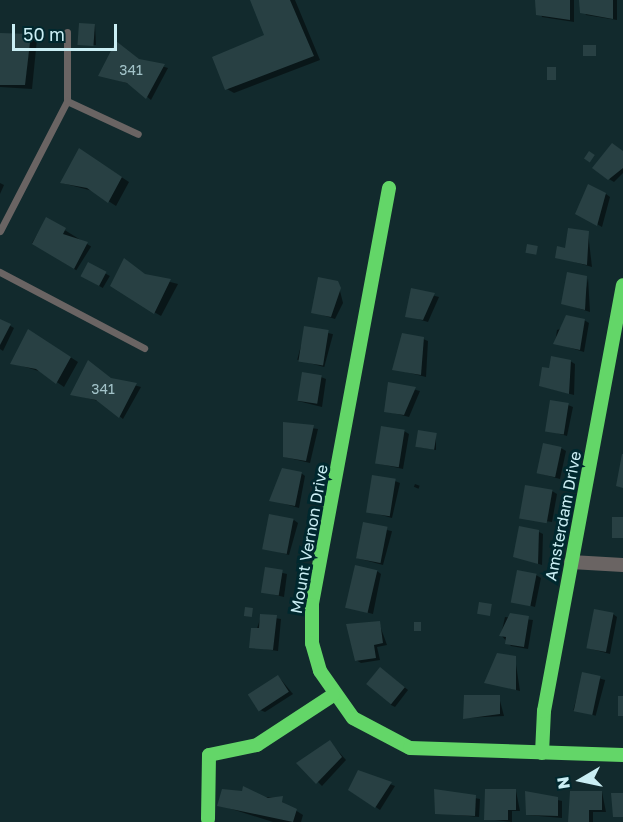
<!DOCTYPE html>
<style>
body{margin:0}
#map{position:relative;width:623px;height:822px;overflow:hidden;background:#122a2d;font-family:"Golos Text",sans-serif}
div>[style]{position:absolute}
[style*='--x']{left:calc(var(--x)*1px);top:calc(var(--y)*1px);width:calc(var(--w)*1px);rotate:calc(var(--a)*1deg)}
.shadow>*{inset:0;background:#0007;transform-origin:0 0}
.building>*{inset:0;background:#284043;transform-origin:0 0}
.lane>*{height:7px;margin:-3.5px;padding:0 3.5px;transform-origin:3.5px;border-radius:3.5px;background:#6a6463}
.street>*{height:14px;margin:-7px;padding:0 7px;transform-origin:7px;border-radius:7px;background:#6a6463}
.fast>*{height:14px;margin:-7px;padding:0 7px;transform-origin:7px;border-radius:7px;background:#63d668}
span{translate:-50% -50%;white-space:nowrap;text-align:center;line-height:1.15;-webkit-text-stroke:6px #00282e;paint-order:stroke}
.number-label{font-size:14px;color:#a2c2c8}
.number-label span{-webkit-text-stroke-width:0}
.street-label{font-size:16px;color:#caeef4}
.north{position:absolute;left:551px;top:750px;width:60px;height:60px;-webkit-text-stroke:4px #00282e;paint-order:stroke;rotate:261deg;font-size:16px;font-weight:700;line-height:24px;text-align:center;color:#caeef4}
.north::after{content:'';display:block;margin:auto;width:21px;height:27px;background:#caeef4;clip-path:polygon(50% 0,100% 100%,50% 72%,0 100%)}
.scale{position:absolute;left:12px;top:24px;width:105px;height:27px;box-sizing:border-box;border:3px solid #caeef4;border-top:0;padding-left:8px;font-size:18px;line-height:21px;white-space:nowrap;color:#caeef4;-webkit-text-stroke:4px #00282e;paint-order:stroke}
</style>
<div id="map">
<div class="shadow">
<i style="clip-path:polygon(252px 0,295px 0,320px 60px,234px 93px,227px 89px,266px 36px)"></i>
<i style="clip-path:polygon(537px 0,574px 0,574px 22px,542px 17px)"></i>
<i style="clip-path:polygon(581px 0,617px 0,617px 20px,586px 15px)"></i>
<i style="clip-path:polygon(95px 25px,96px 45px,81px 45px)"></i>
<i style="clip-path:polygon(0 35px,37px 39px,32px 89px,0 87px)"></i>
<i style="clip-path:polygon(141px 60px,168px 68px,151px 100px,133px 85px,100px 75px)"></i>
<i style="clip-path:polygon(623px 151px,623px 173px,614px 182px,609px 179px)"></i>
<i style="clip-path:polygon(86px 154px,129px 182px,116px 206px,93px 191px,62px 183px)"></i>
<i style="clip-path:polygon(0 183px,4px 185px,0 194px)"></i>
<i style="clip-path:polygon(606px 194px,610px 197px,602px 227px,577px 213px)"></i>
<i style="left:47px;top:219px;width:52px;height:28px;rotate:32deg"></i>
<i style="clip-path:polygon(588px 233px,592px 267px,557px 257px,566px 249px)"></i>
<i style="left:89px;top:264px;width:24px;height:14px;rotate:30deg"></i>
<i style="clip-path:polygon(147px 276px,178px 284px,161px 316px,154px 312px)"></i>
<i style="clip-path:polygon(588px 278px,590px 312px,562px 303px,583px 303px)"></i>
<i style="clip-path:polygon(338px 283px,343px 303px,335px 319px,313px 312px)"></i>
<i style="clip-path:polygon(412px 290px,439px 297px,428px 322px,407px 316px)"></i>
<i style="clip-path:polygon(0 320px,14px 328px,3px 351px,0 349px)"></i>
<i style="clip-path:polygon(584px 320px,589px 323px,584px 352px,555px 343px,557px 330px)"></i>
<i style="left:306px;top:327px;width:28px;height:34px;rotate:15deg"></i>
<i style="clip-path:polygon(36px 335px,78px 362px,64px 387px,42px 372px,12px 363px)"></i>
<i style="clip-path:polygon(423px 339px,428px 341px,426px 377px,394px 369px)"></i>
<i style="clip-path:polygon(570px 361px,575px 364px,574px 395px,541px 386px,551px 370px)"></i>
<i style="clip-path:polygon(321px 377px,326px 379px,322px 407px,298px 401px)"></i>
<i style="clip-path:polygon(112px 379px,141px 387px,123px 419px,102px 402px,72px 394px)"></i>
<i style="clip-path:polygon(390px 383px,420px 391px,409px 417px,386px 411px)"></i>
<i style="clip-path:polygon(568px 405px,573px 407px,567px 436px,546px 430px)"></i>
<i style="clip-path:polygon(284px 424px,318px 429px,310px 463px,285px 457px)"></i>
<i style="clip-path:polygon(404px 431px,409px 434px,403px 469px,376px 463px)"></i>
<i style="clip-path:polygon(436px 434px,436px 450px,419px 447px)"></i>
<i style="clip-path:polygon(561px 448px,566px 451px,560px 479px,538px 473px)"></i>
<i style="clip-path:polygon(301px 473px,305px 476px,299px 508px,271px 500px)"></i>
<i style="clip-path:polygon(395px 481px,400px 483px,392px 518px,367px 511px)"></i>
<i style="left:415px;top:484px;width:5px;height:3px;rotate:22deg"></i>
<i style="clip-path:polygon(552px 491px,557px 494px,552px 522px,520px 517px)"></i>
<i style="clip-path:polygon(294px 520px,298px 523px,289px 555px,264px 548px)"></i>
<i style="left:365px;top:524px;width:28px;height:35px;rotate:15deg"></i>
<i style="clip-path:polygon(539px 532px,543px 534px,542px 565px,515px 556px)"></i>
<i style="clip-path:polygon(266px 569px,287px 574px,284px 597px,263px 592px)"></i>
<i style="clip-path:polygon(377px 571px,381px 574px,373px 614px,351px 608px)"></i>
<i style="clip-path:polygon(536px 575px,541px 578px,535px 607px,513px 601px)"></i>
<i style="clip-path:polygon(613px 614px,617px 617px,610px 654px,588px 648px)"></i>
<i style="clip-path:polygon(261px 616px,281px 619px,278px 651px,251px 647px)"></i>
<i style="clip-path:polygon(505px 617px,533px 620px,528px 649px,511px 646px,501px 635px)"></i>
<i style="clip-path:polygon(379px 623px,387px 645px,377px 647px,380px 660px,361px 663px,356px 660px)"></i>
<i style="clip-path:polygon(515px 658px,520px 691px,486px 682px)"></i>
<i style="clip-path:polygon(384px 671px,408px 690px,395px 707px,391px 705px)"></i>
<i style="left:583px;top:674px;width:23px;height:37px;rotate:15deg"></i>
<i style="clip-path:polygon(278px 676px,293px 694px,265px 712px,260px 710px)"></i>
<i style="clip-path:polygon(499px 697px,504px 716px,464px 718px)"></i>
<i style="clip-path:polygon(330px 742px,346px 760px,322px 786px,299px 763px)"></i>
<i style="clip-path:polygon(359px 772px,395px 786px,380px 810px,350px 789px)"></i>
<i style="clip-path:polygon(436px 791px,480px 799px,479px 817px,436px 813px)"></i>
<i style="clip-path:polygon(516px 791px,520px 811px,512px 811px,512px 822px,486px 819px)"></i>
<i style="clip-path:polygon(602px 792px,606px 812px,593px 812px,593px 822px,570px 822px)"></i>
<i style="clip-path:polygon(527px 793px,562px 801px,562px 818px,527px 815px)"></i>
<i style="clip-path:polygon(256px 796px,276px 798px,303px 815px,301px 822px,273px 822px,219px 805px)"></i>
</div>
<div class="building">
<i style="clip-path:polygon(250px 0,290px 0,314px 56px,225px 90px,212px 57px,264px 35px)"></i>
<i style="clip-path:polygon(535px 0,570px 0,570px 20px,536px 15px)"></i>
<i style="clip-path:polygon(579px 0,613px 0,613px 19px,580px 13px)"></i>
<i style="left:79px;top:23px;width:16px;height:22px;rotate:4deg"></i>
<i style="clip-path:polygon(0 33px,31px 34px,25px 85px,0 85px)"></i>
<i style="clip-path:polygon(116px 41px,139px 59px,165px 64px,146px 99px,127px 83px,98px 76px)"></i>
<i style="left:596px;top:45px;width:11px;height:13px;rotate:90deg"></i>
<i style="left:547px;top:67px;width:9px;height:13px"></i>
<i style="clip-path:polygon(612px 143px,623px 151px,623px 168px,608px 180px,592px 168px)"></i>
<i style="clip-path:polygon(79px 148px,122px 177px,108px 203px,87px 188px,60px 183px)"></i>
<i style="left:589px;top:151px;width:7px;height:9px;rotate:34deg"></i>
<i style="clip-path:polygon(588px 184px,606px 193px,597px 226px,575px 214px)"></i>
<i style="clip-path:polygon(46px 217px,66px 228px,63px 234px,88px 242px,74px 269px,32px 244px)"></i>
<i style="clip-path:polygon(568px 228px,589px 231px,587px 265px,555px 258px,557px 246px,565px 248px)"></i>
<i style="left:527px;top:244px;width:11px;height:9px;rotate:10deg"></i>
<i style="clip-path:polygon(124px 258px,145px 274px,171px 279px,154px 314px,110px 286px)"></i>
<i style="left:88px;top:262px;width:21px;height:16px;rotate:28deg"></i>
<i style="clip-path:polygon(567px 272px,587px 276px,585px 310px,561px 304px)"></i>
<i style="clip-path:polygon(318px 277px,338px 281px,341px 288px,331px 317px,311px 313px)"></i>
<i style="clip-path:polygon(411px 288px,435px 293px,423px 320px,405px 317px)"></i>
<i style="clip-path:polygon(566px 315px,585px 319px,580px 350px,553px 344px)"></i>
<i style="clip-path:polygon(0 319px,11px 324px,0 345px)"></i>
<i style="left:304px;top:326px;width:25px;height:36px;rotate:9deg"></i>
<i style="clip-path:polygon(28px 329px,71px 357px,56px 384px,36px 369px,10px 364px)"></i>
<i style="clip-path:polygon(402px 333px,424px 337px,421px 375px,392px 370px)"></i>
<i style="clip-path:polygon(551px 356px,571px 360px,569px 394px,539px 386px,542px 367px,549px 368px)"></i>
<i style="clip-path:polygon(88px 360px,111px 378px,137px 383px,119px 418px,96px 400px,70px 395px)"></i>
<i style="left:302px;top:372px;width:20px;height:29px;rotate:9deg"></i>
<i style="clip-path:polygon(388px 382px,416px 387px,404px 415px,384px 412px)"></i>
<i style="left:550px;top:400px;width:19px;height:32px;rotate:9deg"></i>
<i style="clip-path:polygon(283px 422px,314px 425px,306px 461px,283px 457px)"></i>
<i style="left:381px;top:426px;width:24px;height:38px;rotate:9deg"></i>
<i style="left:418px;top:430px;width:19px;height:17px;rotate:9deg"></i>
<i style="left:543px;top:443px;width:19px;height:31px;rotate:12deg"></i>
<i style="clip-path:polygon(622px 454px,623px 454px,623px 488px,616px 486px)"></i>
<i style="clip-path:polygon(282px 468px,302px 472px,295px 506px,269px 501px)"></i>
<i style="left:372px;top:475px;width:24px;height:38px;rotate:9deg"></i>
<i style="left:525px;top:485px;width:28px;height:34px;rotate:10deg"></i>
<i style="left:269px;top:514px;width:25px;height:36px;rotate:11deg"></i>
<i style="left:612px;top:517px;width:11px;height:21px"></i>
<i style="left:363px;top:522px;width:25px;height:37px;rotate:11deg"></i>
<i style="clip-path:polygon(519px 526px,539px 530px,538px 564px,513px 557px)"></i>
<i style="left:355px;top:565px;width:23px;height:44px;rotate:13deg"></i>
<i style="left:265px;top:567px;width:18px;height:26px;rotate:9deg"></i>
<i style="left:517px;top:570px;width:20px;height:33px;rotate:11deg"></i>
<i style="left:479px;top:602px;width:13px;height:12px;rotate:9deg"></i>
<i style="left:245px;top:607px;width:8px;height:9px;rotate:7deg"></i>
<i style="left:594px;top:609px;width:20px;height:40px;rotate:11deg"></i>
<i style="clip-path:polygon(510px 613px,529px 616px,524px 647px,505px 644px,506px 637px,499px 636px)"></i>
<i style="clip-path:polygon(260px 614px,277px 615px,273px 650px,249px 648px,251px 628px,259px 628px)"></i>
<i style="clip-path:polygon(380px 621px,383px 643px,374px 645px,376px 658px,355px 661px,346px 624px)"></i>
<i style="left:414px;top:622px;width:7px;height:9px"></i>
<i style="clip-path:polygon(497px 653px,516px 656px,516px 690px,484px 683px)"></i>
<i style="left:380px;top:667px;width:32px;height:22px;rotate:39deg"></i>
<i style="left:582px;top:672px;width:19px;height:40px;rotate:12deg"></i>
<i style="left:278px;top:675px;width:20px;height:36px;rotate:57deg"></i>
<i style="clip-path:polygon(464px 695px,500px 695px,500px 714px,463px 719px)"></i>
<i style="left:618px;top:696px;width:5px;height:20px"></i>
<i style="clip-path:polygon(330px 740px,342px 757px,316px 784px,296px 763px)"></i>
<i style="clip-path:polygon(358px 770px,392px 782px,375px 808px,348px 790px)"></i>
<i style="clip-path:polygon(243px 786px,268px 798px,283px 796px,282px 802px,297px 809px,293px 822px,217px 806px,222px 789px,242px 791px)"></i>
<i style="clip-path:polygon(434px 789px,476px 795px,475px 816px,435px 814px)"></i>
<i style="clip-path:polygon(485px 789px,516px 789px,516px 810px,508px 810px,508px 820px,484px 820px)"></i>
<i style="clip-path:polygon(525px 791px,558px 797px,558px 816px,526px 815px)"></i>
<i style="clip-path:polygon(570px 791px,602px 791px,602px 810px,589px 810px,589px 822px,568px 822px)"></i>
<i style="clip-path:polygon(611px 793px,623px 793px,623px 817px,613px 817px)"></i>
</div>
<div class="lane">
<i style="--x:67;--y:101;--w:69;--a:-90"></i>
<i style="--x:0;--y:231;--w:146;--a:-62.7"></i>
<i style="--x:67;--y:101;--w:78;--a:24.9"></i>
<i style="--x:0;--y:272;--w:163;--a:27.8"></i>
</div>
<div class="street">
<i style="--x:571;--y:562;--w:52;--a:3.3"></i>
</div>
<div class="fast">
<i style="--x:389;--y:188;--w:424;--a:100.5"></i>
<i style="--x:312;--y:605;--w:38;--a:90"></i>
<i style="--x:312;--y:643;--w:29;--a:74"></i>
<i style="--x:320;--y:671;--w:57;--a:54.9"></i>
<i style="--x:353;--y:718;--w:64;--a:27.8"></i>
<i style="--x:410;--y:748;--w:213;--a:1.9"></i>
<i style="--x:542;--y:753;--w:42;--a:-87.3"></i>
<i style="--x:544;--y:711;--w:433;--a:-79.5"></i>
<i style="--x:208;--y:819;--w:64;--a:-89.1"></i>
<i style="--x:209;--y:755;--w:49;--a:-11.8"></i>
<i style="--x:257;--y:745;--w:91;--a:-33.3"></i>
</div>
<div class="number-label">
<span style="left:131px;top:70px">341</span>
<span style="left:103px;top:389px">341</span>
</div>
<div class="street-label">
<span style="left:563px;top:516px;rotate:-79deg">Amsterdam Drive</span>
<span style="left:309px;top:539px;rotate:-80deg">Mount Vernon Drive</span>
</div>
<div class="north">N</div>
<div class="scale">50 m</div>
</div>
